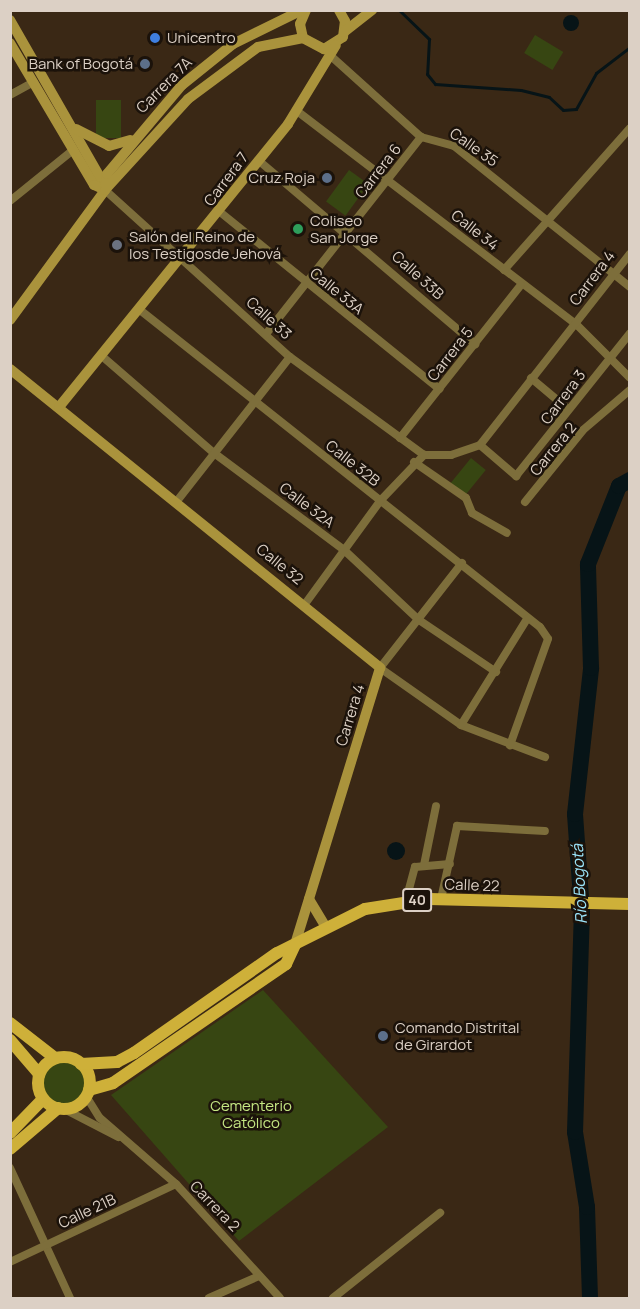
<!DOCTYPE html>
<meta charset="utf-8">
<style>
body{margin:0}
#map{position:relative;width:640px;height:1309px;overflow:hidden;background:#3a2815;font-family:Manrope,sans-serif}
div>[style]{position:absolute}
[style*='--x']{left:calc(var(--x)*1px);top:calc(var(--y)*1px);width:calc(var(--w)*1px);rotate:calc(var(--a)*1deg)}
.green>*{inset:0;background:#374612;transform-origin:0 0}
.round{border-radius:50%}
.water>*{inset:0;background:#071417}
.stream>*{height:3px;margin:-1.5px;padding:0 1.5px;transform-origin:1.5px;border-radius:1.5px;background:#071417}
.river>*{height:16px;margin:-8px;padding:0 8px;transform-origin:8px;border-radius:8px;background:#071417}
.street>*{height:8px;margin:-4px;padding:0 4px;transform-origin:4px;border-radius:4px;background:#7d6e3b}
.secondary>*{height:10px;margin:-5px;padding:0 5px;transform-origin:5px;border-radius:5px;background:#aa933c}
.primary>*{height:12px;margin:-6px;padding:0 6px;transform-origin:6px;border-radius:6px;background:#ceb039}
.primary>.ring{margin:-6px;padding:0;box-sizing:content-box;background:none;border:12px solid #ceb039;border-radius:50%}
.dots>*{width:16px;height:16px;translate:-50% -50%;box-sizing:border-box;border:3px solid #1b120a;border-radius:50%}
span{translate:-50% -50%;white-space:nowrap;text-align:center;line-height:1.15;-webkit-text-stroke:5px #1b120a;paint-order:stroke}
.shield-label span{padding:2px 4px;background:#1b120a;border:2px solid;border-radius:4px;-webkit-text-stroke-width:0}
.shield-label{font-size:14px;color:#dcd0c5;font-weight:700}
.poi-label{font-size:15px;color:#dcd0c5}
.left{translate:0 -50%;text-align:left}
.right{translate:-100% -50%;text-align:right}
.street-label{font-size:15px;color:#dcd0c5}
.park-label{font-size:15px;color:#c5e783}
.water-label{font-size:16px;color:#9be4fa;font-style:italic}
.frame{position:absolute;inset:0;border:12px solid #dcd0c5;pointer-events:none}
</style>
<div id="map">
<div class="green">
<i style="left:535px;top:35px;width:33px;height:21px;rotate:31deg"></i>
<i style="left:96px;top:100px;width:25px;height:38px"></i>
<i style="left:349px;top:170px;width:24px;height:39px;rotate:36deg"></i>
<i style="left:471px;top:458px;width:19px;height:32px;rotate:39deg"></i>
<i style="clip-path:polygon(263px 990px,388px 1127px,239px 1241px,111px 1095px)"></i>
<i class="round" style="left:43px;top:1062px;width:42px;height:42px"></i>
</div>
<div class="water">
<i class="round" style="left:563px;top:15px;width:16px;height:16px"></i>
<i class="round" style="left:387px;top:842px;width:18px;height:18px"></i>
</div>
<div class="stream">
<i style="--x:399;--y:10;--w:42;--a:44"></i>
<i style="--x:429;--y:39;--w:35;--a:93"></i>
<i style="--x:427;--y:74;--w:13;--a:51"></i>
<i style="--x:435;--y:84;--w:86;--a:4"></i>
<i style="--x:521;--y:90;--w:29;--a:14"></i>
<i style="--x:549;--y:97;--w:19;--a:43"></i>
<i style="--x:563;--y:110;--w:13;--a:-4"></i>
<i style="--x:576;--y:109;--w:41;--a:-60.9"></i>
<i style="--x:596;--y:73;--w:43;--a:-37.4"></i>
</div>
<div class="river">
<i style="--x:590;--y:1298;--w:91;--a:-91.9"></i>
<i style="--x:587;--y:1207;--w:76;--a:-99.1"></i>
<i style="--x:575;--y:1132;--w:220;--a:-88.2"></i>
<i style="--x:582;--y:912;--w:98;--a:-94.1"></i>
<i style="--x:575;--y:814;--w:147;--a:-83.7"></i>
<i style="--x:591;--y:668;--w:104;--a:-91.7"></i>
<i style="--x:588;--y:564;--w:84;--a:-68.3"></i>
<i style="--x:619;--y:486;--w:13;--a:-29"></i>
</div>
<div class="street">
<i style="--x:332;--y:57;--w:120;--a:42"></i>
<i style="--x:421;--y:137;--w:34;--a:15"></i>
<i style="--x:454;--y:146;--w:226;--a:38.7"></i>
<i style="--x:10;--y:95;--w:26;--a:-29"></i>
<i style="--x:297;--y:111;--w:351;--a:37.4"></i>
<i style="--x:576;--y:324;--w:76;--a:45"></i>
<i style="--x:258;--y:160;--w:285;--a:40.3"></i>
<i style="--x:105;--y:190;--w:249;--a:42.1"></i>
<i style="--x:290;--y:357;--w:166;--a:36.2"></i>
<i style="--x:10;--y:201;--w:81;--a:-39"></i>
<i style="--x:220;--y:212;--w:282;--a:38.9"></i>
<i style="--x:504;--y:270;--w:190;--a:-48.4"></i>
<i style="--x:140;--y:310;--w:510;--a:38.4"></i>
<i style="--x:540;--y:627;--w:14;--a:56"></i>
<i style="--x:548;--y:639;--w:113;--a:109.7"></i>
<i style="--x:266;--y:334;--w:251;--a:-51.8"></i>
<i style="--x:103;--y:357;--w:147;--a:40.9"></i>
<i style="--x:214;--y:453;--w:161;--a:36.7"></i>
<i style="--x:343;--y:549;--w:104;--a:43.1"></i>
<i style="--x:419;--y:620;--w:93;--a:34"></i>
<i style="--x:531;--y:378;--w:48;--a:40"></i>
<i style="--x:400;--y:438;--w:195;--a:-51.7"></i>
<i style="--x:480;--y:445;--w:48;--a:40.7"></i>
<i style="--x:516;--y:476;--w:183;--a:-51.4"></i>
<i style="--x:424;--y:455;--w:27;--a:0"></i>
<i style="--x:451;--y:455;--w:31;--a:-19"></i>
<i style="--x:480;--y:445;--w:243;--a:-51.9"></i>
<i style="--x:414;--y:462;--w:63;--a:34.7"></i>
<i style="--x:466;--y:498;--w:16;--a:68"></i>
<i style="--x:472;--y:513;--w:40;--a:29.7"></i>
<i style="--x:177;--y:501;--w:183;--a:-51.9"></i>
<i style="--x:525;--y:502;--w:92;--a:-51.1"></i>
<i style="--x:583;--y:430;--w:62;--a:-40.4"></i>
<i style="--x:462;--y:563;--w:133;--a:128"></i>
<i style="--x:380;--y:668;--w:99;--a:35.1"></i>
<i style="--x:461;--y:725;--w:90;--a:20.9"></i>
<i style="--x:305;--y:604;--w:127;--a:-53.9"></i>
<i style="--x:380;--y:501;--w:64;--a:-46.3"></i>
<i style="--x:461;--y:725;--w:125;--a:-58.1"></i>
<i style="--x:424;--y:865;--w:60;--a:-78.5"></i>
<i style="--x:409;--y:889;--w:23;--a:-75"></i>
<i style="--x:415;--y:867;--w:35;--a:-5"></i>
<i style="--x:441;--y:899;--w:75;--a:-77.6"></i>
<i style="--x:457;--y:826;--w:88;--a:3.3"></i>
<i style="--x:86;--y:1096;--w:26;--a:58"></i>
<i style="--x:100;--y:1118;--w:101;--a:41"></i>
<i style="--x:176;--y:1184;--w:154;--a:47.6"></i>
<i style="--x:64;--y:1109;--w:61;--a:27.4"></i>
<i style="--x:10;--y:1168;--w:143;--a:65.2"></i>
<i style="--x:10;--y:1262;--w:183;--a:-25.2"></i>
<i style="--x:209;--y:1298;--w:55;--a:-23.7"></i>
<i style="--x:333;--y:1298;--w:137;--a:-38.5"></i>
</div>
<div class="secondary">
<i style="--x:306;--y:10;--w:15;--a:113"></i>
<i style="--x:300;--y:24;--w:14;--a:78"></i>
<i style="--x:303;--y:38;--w:24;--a:28"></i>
<i style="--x:324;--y:49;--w:22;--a:-32"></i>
<i style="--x:343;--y:37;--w:16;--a:-83"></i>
<i style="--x:345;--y:21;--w:13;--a:-119"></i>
<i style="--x:10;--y:20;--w:189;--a:60.2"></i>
<i style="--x:344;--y:32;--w:36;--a:-38"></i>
<i style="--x:10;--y:43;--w:165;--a:59.4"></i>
<i style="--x:94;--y:185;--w:12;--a:24"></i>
<i style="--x:76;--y:129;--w:37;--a:27"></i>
<i style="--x:109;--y:146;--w:22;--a:-16"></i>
<i style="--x:105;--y:190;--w:16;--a:-83"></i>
<i style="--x:107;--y:174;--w:116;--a:-49.9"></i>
<i style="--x:182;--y:85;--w:65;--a:-38.8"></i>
<i style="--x:233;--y:44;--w:77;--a:-26.2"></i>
<i style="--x:10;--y:320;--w:161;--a:-53.8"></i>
<i style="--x:105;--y:190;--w:123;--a:-47.6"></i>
<i style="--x:188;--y:99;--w:87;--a:-36.6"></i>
<i style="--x:258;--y:47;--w:46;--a:-11.3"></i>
<i style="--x:10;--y:369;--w:476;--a:38.9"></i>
<i style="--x:380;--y:668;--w:290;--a:107.1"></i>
<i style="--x:59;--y:407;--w:364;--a:-51"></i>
<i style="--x:288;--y:124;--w:92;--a:-58.7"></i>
<i style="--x:309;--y:899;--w:31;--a:59"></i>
</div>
<div class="primary">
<i style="--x:10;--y:1023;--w:57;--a:37.9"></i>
<i style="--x:10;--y:1040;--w:45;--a:49.5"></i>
<i class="ring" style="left:38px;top:1057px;width:40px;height:40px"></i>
<i style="--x:81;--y:1064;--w:36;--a:-3"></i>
<i style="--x:117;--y:1062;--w:19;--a:-28"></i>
<i style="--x:134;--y:1053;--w:174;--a:-35"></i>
<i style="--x:277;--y:953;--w:98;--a:-26.6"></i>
<i style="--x:365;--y:909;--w:65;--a:-8.9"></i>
<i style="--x:429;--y:899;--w:201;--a:1.4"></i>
<i style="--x:89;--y:1090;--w:25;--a:-16"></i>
<i style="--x:113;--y:1083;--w:210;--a:-34.5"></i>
<i style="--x:286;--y:964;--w:21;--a:-65"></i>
<i style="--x:10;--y:1133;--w:47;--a:-45.9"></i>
<i style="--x:10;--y:1149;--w:63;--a:-40.5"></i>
</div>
<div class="dots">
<i style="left:155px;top:38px;background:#3f7fe0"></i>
<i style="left:145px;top:64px;background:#5c6f8a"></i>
<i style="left:327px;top:178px;background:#5c6f8a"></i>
<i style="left:298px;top:229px;background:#2e9e5b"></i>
<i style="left:117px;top:245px;background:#6b7280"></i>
<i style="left:383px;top:1036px;background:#5c6f8a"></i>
</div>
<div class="shield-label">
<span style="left:417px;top:900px">40</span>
</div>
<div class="poi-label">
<span class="left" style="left:167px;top:38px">Unicentro</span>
<span class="right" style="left:133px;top:64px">Bank of Bogotá</span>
<span class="right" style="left:315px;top:178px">Cruz Roja</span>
<span class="left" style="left:310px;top:229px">Coliseo<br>San Jorge</span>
<span class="left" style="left:129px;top:245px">Salón del Reino de<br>los Testigosde Jehová</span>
<span class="left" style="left:395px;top:1036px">Comando Distrital<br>de Girardot</span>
</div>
<div class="street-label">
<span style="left:164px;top:85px;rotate:-45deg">Carrera 7A</span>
<span style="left:474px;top:147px;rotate:35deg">Calle 35</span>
<span style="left:378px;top:171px;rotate:-52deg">Carrera 6</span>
<span style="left:226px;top:179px;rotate:-53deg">Carrera 7</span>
<span style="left:475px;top:230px;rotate:38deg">Calle 34</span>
<span style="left:418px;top:275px;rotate:42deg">Calle 33B</span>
<span style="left:592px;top:278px;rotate:-53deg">Carrera 4</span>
<span style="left:337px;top:291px;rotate:39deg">Calle 33A</span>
<span style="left:269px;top:318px;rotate:42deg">Calle 33</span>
<span style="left:450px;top:354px;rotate:-52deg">Carrera 5</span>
<span style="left:563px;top:397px;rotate:-53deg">Carrera 3</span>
<span style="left:553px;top:449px;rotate:-51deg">Carrera 2</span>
<span style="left:353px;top:463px;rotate:38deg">Calle 32B</span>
<span style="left:307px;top:505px;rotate:37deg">Calle 32A</span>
<span style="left:280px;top:564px;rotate:39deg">Calle 32</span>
<span style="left:350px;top:715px;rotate:-73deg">Carrera 4</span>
<span style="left:472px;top:885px;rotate:2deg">Calle 22</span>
<span style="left:215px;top:1206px;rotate:46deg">Carrera 2</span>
<span style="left:87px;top:1211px;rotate:-25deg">Calle 21B</span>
</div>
<div class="park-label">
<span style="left:251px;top:1114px">Cementerio<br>Católico</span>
</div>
<div class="water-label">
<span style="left:579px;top:884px;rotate:-93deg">Río Bogotá</span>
</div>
<div class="frame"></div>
</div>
